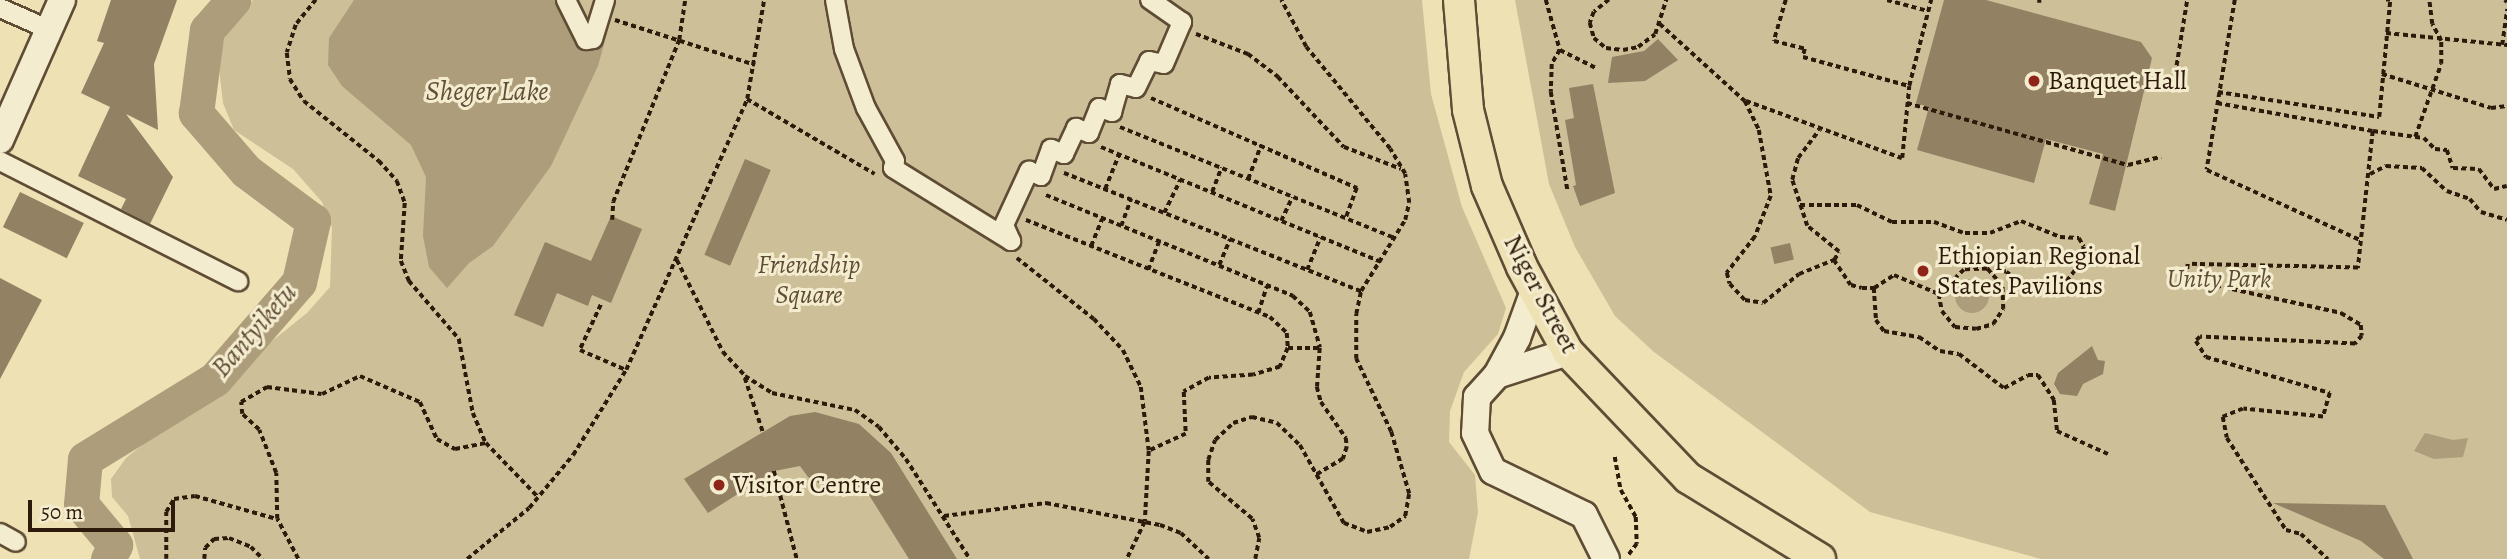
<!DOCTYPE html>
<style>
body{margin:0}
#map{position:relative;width:2507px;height:559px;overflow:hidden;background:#eee1b4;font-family:Alegreya,serif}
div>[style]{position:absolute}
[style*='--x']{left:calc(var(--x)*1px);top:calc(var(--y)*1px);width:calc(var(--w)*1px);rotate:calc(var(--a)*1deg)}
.green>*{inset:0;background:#cdbf97}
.water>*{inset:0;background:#ad9d7b}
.round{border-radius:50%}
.river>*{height:35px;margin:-17.5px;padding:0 17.5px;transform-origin:17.5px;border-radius:17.5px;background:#ad9d7b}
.building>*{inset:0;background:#928163;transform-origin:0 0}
.path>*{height:3.5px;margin-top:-1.75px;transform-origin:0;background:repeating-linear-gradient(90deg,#2e1a0b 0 5px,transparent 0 8.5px)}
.roads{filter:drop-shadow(2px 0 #5e4c35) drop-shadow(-2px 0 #5e4c35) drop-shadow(0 2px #5e4c35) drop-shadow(0 -2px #5e4c35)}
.street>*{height:18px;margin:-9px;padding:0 9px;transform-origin:9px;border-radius:9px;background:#f4ecce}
.secondary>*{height:26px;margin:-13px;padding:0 13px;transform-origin:13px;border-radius:13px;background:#f4ecce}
.primary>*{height:30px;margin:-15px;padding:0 15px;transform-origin:15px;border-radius:15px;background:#eee1b4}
.dots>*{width:19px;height:19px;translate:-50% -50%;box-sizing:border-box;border:4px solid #f4ecce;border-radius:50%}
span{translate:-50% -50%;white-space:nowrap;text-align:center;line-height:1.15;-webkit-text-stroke:6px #f4ecce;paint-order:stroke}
.poi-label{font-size:26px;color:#2e1a0b}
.left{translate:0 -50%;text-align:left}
.park-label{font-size:26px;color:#5e4c35;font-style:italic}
.street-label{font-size:26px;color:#2e1a0b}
.water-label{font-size:28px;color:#614e38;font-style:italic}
.scale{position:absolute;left:28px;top:500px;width:147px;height:32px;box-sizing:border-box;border:4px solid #2e1a0b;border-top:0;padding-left:9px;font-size:21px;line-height:24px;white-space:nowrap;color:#2e1a0b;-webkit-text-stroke:5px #f4ecce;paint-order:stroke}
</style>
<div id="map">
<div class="green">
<i style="clip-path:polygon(253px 0,1422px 0,1431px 94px,1462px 207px,1506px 308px,1498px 334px,1464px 372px,1450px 411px,1449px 442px,1475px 475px,1478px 512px,1469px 559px,140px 559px,128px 516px,112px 497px,111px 479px,126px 458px,307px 313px,330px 287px,332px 227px,322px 202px,293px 169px,234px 130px,223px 103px,219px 68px,224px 38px)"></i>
<i style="clip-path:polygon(1515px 0,2507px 0,2507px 559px,2041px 559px,1870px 512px,1654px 352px,1615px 316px,1575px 247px,1549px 184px)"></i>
</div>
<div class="water">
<i style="clip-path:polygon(354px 0,566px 0,586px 40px,605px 0,616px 0,598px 66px,551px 166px,493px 246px,469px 263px,447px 288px,429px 267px,423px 236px,426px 177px,411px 145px,342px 86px,328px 65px,329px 38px)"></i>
<i class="round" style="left:1955px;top:279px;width:34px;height:34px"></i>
<i style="clip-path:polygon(2425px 433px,2453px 440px,2468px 438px,2463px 457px,2434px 459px,2414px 451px)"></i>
</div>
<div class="river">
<i style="--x:108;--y:559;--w:16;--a:-63"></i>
<i style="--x:115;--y:545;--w:53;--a:-129.7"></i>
<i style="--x:81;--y:504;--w:45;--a:-84.9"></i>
<i style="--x:85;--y:459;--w:153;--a:-31.6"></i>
<i style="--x:215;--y:379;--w:128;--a:-49.1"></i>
<i style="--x:299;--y:282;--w:63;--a:-77.1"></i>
<i style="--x:313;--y:221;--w:84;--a:-143.3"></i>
<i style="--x:246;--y:171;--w:77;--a:-130.8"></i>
<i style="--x:196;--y:113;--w:84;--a:-82.5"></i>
<i style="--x:207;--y:30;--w:40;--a:-49"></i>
</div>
<div class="building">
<i style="clip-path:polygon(111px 0,177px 0,154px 64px,158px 130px,126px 114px,173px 177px,150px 224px,121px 209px,126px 199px,78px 176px,110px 107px,81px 93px,104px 43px,97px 41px)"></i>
<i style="clip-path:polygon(1944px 0,1986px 0,2141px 42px,2152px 58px,2115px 211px,2089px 204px,2103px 154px,2046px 139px,2034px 183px,1917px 150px,1929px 107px,1916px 103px)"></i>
<i style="clip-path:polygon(1658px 39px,1678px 60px,1645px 81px,1608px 83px,1612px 57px,1644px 51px)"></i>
<i style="clip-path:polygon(1593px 84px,1615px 193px,1580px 206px,1573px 186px,1576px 185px,1565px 120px,1574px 118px,1569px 88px)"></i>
<i style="left:745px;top:159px;width:28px;height:104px;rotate:23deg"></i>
<i style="left:20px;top:192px;width:71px;height:39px;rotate:26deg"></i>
<i style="clip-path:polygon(611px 216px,642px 229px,611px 303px,592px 295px,588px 306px,557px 293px,543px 327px,514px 315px,545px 242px,591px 261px)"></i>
<i style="left:1790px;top:243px;width:17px;height:20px;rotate:77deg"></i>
<i style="clip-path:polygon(0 278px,42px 300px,0 379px)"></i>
<i style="clip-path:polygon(2092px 346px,2098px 360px,2105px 361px,2103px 374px,2083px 384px,2077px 396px,2060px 394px,2054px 384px,2058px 373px)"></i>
<i style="clip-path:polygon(815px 412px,859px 424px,891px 453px,957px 559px,909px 559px,869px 495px,852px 482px,838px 488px,822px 485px,808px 477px,800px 466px,774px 471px,708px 513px,684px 479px,790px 416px)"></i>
<i style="clip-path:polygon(2273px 503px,2385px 505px,2413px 559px,2384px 559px,2361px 541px)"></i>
</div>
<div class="path">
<i style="--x:316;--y:0;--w:32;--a:129"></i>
<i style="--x:296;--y:25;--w:29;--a:108"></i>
<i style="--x:287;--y:53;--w:26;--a:83"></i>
<i style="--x:290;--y:79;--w:26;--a:58"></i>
<i style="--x:304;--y:101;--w:96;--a:38.7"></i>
<i style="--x:379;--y:161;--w:27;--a:48"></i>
<i style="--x:397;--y:181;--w:23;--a:70"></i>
<i style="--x:405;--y:203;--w:58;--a:93.9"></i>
<i style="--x:401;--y:261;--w:22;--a:68"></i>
<i style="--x:409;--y:281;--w:77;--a:49.2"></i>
<i style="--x:459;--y:339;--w:75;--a:79.3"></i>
<i style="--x:473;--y:413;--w:33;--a:67"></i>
<i style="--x:486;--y:443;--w:75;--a:46.1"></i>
<i style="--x:1546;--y:0;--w:52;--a:74.4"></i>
<i style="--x:1560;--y:50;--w:40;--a:26.6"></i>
<i style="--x:1609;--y:0;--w:19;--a:141"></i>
<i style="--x:1594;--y:12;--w:12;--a:110"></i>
<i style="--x:1590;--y:23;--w:16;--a:75"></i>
<i style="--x:1594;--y:38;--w:16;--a:40"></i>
<i style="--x:1606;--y:48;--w:17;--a:7"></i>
<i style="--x:1623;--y:50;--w:15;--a:-11"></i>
<i style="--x:1638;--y:47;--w:21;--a:-37"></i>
<i style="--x:1655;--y:34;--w:36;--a:-72"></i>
<i style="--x:1786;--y:0;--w:43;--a:106.3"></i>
<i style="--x:1774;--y:41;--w:32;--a:14"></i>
<i style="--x:1805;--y:49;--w:8;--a:104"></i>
<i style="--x:1803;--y:57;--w:110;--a:15.3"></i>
<i style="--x:1887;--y:0;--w:42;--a:15"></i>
<i style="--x:2235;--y:0;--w:172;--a:99.4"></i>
<i style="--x:2207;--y:170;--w:168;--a:24.6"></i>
<i style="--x:2505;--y:0;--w:3;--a:45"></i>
<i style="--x:2039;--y:3;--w:3;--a:-90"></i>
<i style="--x:615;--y:20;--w:147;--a:17.8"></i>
<i style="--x:1660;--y:24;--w:115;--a:42.2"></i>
<i style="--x:1745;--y:101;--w:32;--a:64"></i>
<i style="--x:1759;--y:130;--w:67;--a:79.7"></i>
<i style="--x:1771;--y:196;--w:44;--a:111.3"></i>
<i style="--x:1755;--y:237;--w:46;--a:127.9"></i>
<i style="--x:1727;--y:273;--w:11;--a:75"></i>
<i style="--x:1730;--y:284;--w:22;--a:47"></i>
<i style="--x:1745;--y:300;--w:18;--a:9"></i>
<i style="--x:1763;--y:303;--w:46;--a:-38.9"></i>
<i style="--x:1799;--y:274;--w:38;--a:-22"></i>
<i style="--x:1834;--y:260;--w:9;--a:-58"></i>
<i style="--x:1839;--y:252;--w:41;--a:-140.9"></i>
<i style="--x:1807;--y:226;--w:48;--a:-108.1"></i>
<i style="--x:1792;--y:180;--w:23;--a:-75"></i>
<i style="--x:1798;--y:158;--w:35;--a:-53"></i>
<i style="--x:2386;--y:33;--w:122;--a:5.7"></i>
<i style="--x:1196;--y:34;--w:56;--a:21"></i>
<i style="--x:1248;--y:54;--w:38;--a:37"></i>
<i style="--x:1278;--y:77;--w:96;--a:46.7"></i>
<i style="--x:1344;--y:147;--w:61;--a:21.1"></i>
<i style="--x:2502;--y:45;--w:36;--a:-82"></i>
<i style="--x:1560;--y:50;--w:16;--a:120"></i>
<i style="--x:1552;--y:64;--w:28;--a:92"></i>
<i style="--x:1551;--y:92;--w:101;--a:80.4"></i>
<i style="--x:2175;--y:74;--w:75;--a:-80.8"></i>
<i style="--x:2382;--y:74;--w:114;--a:17.3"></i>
<i style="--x:2491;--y:108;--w:16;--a:-7"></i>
<i style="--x:2218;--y:92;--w:163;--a:8.8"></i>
<i style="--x:2379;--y:117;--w:118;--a:-84.6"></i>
<i style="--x:2390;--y:0;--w:4;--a:180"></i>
<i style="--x:1151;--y:98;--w:225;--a:23.6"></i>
<i style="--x:1357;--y:188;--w:33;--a:110"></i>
<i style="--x:747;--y:99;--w:148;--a:30.4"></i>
<i style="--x:1746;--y:101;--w:166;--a:20.1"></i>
<i style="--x:1902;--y:158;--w:72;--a:-84.4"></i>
<i style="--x:1909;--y:86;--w:89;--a:-75.7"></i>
<i style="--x:1907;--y:103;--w:230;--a:15.7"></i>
<i style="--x:2128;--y:165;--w:34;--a:-14"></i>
<i style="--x:2217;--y:103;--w:158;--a:10.2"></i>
<i style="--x:2373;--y:131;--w:138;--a:96.2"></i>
<i style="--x:2358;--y:268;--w:170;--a:-178.7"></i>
<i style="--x:2188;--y:264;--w:10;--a:96"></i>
<i style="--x:2187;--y:274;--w:7;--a:56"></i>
<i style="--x:2191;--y:280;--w:154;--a:12.4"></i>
<i style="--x:2341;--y:313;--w:23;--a:31"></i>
<i style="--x:2361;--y:325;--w:11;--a:85"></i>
<i style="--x:2362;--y:336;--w:11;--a:131"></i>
<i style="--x:2355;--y:344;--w:155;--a:-177.4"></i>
<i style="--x:2200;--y:337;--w:6;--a:135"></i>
<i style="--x:2196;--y:341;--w:19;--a:58"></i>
<i style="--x:2206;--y:357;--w:129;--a:16.2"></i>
<i style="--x:2330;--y:393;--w:25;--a:106"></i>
<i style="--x:2323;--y:417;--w:80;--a:-174.3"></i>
<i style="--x:2243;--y:409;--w:22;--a:158"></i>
<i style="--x:2223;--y:417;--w:21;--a:79"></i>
<i style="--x:2227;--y:438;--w:109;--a:57.3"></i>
<i style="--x:2286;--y:530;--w:16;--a:15"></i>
<i style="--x:2301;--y:534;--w:37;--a:43"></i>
<i style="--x:1120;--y:127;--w:297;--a:22"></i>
<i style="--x:2373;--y:131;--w:51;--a:7.8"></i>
<i style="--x:2424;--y:138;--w:16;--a:45"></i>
<i style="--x:2435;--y:149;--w:12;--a:5"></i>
<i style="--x:2447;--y:150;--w:19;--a:72"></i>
<i style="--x:2453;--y:168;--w:26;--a:2"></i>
<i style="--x:2479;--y:169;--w:25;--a:53"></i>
<i style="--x:2494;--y:189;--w:13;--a:-13"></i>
<i style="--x:2415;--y:137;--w:77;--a:-70.4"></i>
<i style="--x:2441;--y:64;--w:23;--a:-90"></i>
<i style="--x:2441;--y:41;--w:19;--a:-118"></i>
<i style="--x:2432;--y:24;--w:24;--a:-97"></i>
<i style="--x:1101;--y:147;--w:303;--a:22.3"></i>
<i style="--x:1064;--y:173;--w:320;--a:21.7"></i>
<i style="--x:2370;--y:174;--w:18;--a:-27"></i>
<i style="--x:2386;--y:166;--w:36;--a:3"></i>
<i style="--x:2422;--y:168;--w:34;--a:43"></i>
<i style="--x:2447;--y:191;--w:24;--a:19"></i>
<i style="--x:2470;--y:199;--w:17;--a:50"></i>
<i style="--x:2481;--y:212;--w:27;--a:17"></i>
<i style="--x:1248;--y:179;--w:36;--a:-69"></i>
<i style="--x:1105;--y:189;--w:37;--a:-68"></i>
<i style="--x:1212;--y:192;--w:26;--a:-69"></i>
<i style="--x:1046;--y:195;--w:267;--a:22.2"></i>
<i style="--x:1293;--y:296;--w:23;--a:43"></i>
<i style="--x:1310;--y:312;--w:37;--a:74"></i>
<i style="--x:1320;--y:348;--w:39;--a:94"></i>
<i style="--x:1317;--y:387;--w:16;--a:75"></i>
<i style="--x:1321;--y:402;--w:44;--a:55.2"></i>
<i style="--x:1346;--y:438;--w:9;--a:84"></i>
<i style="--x:1347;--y:447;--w:13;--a:108"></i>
<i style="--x:1343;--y:459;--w:33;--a:149"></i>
<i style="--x:1800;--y:205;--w:57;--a:0"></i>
<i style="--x:1857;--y:205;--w:39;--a:26"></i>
<i style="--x:1892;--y:222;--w:42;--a:0"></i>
<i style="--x:1934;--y:222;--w:33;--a:20"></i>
<i style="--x:1965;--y:233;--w:25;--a:0"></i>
<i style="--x:1990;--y:233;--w:33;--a:-21"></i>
<i style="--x:2021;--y:221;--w:42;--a:22.3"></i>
<i style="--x:2060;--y:237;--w:19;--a:3"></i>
<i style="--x:2079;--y:238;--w:10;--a:61"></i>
<i style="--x:2084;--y:247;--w:17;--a:103"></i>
<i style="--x:2080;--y:264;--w:21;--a:127"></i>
<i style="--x:2067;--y:281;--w:16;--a:153"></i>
<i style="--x:2053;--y:288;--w:30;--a:-174"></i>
<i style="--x:2023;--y:285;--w:21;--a:-143"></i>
<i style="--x:2006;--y:272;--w:19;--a:-171"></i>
<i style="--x:1987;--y:269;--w:23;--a:178"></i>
<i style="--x:1964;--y:270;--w:35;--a:136"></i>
<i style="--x:1939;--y:294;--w:17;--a:80"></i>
<i style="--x:1942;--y:311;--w:21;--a:51"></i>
<i style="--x:1955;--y:327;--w:21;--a:5"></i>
<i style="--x:1976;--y:329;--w:18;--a:-16"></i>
<i style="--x:1993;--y:324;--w:18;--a:-56"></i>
<i style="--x:2003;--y:309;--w:23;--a:-92"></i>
<i style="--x:2002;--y:286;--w:23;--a:-131"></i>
<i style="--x:1164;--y:213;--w:37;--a:-64"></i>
<i style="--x:612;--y:220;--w:18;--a:-87"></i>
<i style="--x:613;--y:202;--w:175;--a:-67.8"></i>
<i style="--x:679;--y:40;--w:40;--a:-81.5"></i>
<i style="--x:1026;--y:220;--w:263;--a:21.7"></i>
<i style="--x:1270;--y:317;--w:23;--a:43"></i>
<i style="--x:1287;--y:333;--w:15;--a:86"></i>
<i style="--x:1288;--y:348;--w:21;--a:113"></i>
<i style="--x:1280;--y:367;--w:28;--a:163"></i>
<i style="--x:1253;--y:375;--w:44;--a:176.1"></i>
<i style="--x:1209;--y:378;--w:29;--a:151"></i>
<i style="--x:1184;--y:392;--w:42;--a:87.3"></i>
<i style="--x:1186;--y:434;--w:41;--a:155.3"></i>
<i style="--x:1281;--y:221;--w:26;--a:-65"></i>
<i style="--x:1121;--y:226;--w:29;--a:-70"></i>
<i style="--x:1091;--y:246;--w:29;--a:-68"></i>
<i style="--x:1017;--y:258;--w:98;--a:38.4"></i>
<i style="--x:1094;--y:319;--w:42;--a:46.9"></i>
<i style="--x:1123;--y:350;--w:41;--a:64.1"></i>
<i style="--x:1141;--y:387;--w:64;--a:82.9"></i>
<i style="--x:1149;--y:451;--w:71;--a:93.2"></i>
<i style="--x:1145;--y:522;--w:41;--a:115.9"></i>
<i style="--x:677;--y:260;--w:103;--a:63.4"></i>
<i style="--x:723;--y:352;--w:33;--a:47"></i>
<i style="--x:745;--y:376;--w:32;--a:32"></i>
<i style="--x:772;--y:393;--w:85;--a:11.6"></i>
<i style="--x:855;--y:410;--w:29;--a:35"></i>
<i style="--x:879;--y:427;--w:42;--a:49.8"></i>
<i style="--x:906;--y:459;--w:119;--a:57.4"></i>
<i style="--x:1834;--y:260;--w:30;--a:56"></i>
<i style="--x:1851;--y:285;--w:11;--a:15"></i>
<i style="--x:1862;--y:288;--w:12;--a:0"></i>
<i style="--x:1874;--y:288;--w:24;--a:-33"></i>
<i style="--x:1894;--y:275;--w:49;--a:22.9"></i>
<i style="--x:1219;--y:265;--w:28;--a:-67"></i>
<i style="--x:1148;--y:270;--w:31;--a:-69"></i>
<i style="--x:1307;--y:270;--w:35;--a:-68"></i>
<i style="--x:1874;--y:288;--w:32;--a:86"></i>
<i style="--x:1876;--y:320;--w:14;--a:54"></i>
<i style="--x:1884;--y:331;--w:36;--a:10"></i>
<i style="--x:1919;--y:337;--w:25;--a:34"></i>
<i style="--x:1940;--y:351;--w:19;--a:9"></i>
<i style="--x:1959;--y:354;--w:56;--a:37.1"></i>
<i style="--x:2004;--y:388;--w:27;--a:-28"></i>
<i style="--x:2028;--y:375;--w:10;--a:0"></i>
<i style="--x:2038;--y:375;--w:30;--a:57"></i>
<i style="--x:2054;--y:400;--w:31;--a:84"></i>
<i style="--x:2057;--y:431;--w:56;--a:24.3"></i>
<i style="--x:601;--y:305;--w:50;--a:115"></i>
<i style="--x:580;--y:350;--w:50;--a:23.5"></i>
<i style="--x:1258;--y:313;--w:28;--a:-72"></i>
<i style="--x:1288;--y:348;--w:32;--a:0"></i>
<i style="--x:745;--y:378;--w:57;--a:71.6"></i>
<i style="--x:1615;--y:457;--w:34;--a:80"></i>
<i style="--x:1621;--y:490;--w:31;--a:61"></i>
<i style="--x:1636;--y:517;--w:27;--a:88"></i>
<i style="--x:1637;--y:544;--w:15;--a:127"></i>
<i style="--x:774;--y:471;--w:91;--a:75.4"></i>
<i style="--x:944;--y:516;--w:103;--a:-7.3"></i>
<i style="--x:1046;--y:503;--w:116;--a:10.9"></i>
<i style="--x:1160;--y:525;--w:22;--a:21"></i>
<i style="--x:1181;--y:533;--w:38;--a:43"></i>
<i style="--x:166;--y:559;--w:47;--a:-90"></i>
<i style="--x:166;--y:512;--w:15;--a:-58"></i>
<i style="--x:174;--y:499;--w:21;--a:-8"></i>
<i style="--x:195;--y:496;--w:85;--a:15.7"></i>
<i style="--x:204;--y:559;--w:11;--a:-85"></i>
<i style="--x:205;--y:548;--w:13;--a:-45"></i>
<i style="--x:214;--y:539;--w:15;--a:-4"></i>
<i style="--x:229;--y:538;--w:24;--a:22"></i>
<i style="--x:251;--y:547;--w:17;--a:45"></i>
<i style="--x:298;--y:559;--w:45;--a:-117.7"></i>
<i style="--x:277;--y:519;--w:46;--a:-91.2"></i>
<i style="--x:276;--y:473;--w:46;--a:-111.6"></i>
<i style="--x:259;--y:430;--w:23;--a:-137"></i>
<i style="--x:242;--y:414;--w:12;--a:-95"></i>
<i style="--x:241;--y:402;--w:30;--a:-30"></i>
<i style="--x:267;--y:387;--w:55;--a:7.3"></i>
<i style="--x:322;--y:394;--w:42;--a:-25.3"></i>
<i style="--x:360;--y:376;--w:65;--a:23.4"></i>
<i style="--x:420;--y:402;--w:41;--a:65.3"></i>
<i style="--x:437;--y:439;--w:21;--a:29"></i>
<i style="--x:455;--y:449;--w:32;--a:-11"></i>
<i style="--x:467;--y:559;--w:80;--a:-39.4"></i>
<i style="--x:529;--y:508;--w:69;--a:-50.3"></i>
<i style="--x:573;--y:455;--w:100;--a:-58.1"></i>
<i style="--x:626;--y:370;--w:297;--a:-65.9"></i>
<i style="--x:747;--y:99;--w:100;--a:-80.3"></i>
<i style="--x:1255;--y:559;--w:21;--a:-79"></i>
<i style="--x:1259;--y:538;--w:20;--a:-110"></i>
<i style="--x:1252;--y:519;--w:57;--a:-139.9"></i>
<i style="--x:1208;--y:482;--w:22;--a:-90"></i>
<i style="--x:1208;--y:460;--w:21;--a:-71"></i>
<i style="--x:1215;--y:440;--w:25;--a:-43"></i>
<i style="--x:1233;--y:423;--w:20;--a:-18"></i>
<i style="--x:1252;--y:417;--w:26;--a:13"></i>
<i style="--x:1277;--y:423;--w:32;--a:44"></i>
<i style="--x:1300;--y:445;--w:90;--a:60.6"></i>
<i style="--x:1344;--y:523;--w:25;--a:21"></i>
<i style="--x:1367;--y:532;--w:24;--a:-12"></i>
<i style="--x:1390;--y:527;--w:19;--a:-36"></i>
<i style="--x:1405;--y:516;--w:22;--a:-80"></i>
<i style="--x:1409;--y:494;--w:65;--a:-106.2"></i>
<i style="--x:1391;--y:432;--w:81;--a:-115.6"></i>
<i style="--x:1356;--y:359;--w:45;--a:-90"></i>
<i style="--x:1356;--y:314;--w:24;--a:-78"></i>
<i style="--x:1361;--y:291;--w:84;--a:-58.2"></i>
<i style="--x:1405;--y:220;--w:17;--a:-77"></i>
<i style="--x:1409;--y:203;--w:29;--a:-98"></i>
<i style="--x:1405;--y:174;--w:29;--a:-121"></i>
<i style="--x:1390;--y:149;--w:132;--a:-129.5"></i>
<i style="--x:1306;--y:47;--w:53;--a:-118"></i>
</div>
<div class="roads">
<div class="street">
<i style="--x:566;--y:0;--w:45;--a:63.4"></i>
<i style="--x:586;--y:40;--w:7;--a:-8"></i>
<i style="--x:593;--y:39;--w:41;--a:-72.9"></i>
<i style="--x:835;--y:0;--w:50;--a:79.6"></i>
<i style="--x:844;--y:49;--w:63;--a:69.6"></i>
<i style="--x:866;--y:108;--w:60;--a:61.3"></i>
<i style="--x:895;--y:161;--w:7;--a:106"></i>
<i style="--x:893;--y:168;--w:139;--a:31.7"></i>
<i style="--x:1011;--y:241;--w:17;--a:-114"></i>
<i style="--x:1004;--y:225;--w:60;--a:-65.2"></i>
<i style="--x:1029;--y:171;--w:13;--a:23"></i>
<i style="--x:1041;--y:176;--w:29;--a:-70"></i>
<i style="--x:1051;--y:149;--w:14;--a:21"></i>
<i style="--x:1064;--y:154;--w:29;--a:-65"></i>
<i style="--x:1076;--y:128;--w:14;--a:21"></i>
<i style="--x:1089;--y:133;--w:27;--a:-68"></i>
<i style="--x:1099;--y:108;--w:14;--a:17"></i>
<i style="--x:1112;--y:112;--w:29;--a:-74"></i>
<i style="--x:1120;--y:84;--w:16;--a:14"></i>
<i style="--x:1136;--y:88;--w:30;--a:-64"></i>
<i style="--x:1149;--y:61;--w:15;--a:11"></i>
<i style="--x:1164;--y:64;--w:46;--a:-66.8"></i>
<i style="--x:1182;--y:22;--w:39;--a:-145"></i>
<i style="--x:0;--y:8;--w:55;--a:23.7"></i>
<i style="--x:0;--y:161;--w:267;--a:26.8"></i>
<i style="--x:0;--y:533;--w:18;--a:29"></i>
</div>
<div class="secondary">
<i style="--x:0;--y:140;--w:153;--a:-66.1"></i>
<i style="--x:1534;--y:291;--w:50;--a:109.9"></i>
<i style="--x:1517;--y:338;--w:42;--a:118.4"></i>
<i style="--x:1497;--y:375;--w:30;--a:132"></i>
<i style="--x:1477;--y:397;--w:36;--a:93"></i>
<i style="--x:1475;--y:433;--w:42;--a:64.7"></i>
<i style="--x:1493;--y:471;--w:101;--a:25.8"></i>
<i style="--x:1584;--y:515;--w:49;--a:63.4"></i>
<i style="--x:1497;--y:375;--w:75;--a:-17.9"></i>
</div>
<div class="primary">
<i style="--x:1459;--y:0;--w:110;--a:85.3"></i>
<i style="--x:1468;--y:110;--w:78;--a:76"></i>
<i style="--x:1487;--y:186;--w:88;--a:66.6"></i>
<i style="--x:1522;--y:267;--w:97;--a:61.6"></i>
<i style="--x:1568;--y:352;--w:174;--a:46.4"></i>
<i style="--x:1688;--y:478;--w:155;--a:31.5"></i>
</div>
</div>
<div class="dots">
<i style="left:2034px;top:81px;background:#8f2418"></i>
<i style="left:1923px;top:271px;background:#8f2418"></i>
<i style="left:719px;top:485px;background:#8f2418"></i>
</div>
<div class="poi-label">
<span class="left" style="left:2048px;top:81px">Banquet Hall</span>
<span class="left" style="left:1937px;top:271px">Ethiopian Regional<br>States Pavilions</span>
<span class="left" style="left:733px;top:485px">Visitor Centre</span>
</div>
<div class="park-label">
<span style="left:809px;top:280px">Friendship<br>Square</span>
<span style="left:2219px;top:279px">Unity Park</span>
</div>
<div class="street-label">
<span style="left:1541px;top:294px;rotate:62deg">Niger Street</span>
</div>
<div class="water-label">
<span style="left:487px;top:91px">Sheger Lake</span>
<span style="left:254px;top:330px;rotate:-49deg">Bantyiketu</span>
</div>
<div class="scale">50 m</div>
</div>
